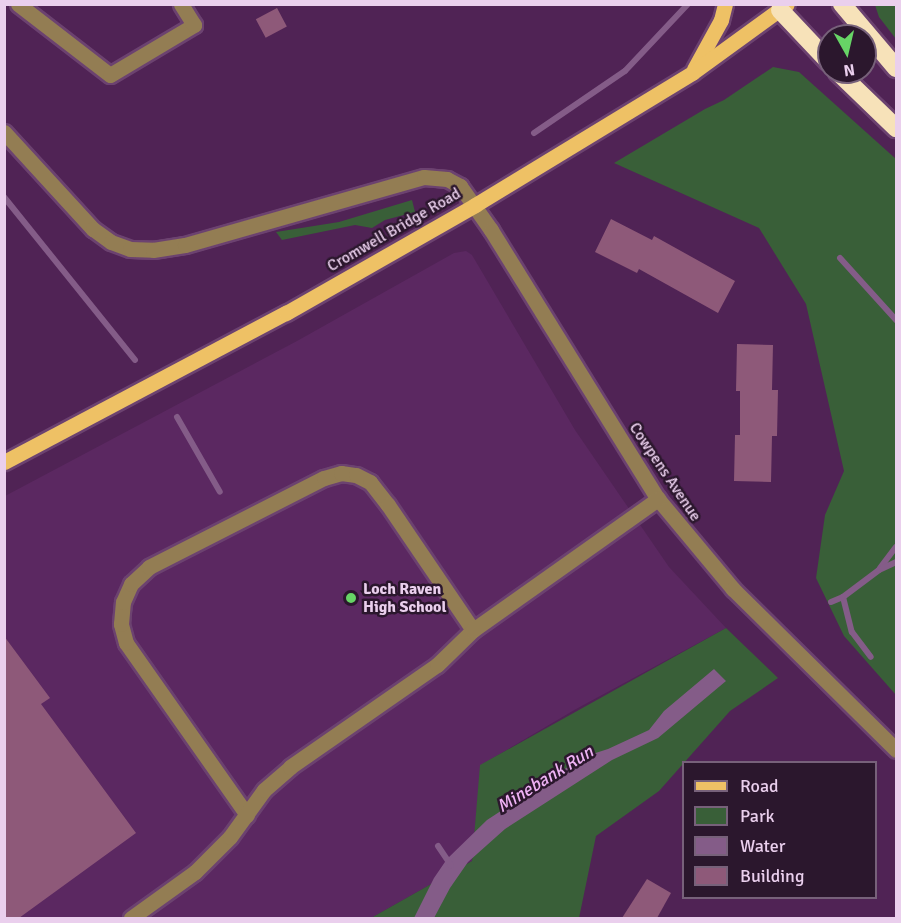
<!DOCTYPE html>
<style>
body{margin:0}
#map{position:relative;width:901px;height:923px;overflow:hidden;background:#502355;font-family:Signika,sans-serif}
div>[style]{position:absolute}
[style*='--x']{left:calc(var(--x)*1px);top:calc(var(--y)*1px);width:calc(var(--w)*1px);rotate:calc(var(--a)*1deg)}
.built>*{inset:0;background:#5b2861}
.green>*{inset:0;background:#395f38}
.water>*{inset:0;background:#845c88}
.stream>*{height:6px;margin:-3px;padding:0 3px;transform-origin:3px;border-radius:3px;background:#845c88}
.building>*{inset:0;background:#8e5979;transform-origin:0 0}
.roads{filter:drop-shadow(2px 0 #6c4270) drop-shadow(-2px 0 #6c4270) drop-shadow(0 2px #6c4270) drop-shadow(0 -2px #6c4270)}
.minor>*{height:15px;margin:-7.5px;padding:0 7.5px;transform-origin:7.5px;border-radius:7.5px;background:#937d53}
.major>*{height:15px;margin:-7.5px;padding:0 7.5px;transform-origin:7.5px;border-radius:7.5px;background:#eec165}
.highway>*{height:18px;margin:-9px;padding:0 9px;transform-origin:9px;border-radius:9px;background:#f7e2b9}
.dots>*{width:16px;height:16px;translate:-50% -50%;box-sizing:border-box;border:3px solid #2b172d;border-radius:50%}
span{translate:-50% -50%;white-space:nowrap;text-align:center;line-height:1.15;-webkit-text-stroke:5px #2b172d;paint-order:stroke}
.street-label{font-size:16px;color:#eacfed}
.poi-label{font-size:16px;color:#eacfed;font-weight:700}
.left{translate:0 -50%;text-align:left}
.water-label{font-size:18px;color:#efb2f5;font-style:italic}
.frame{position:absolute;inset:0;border:6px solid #eacfed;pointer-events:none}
.legend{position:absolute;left:682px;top:761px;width:195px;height:138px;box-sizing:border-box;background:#2b172d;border:2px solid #77617a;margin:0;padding:8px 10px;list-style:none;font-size:18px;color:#eacfed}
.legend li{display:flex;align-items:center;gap:12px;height:30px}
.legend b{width:30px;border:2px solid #77617a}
.north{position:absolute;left:817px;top:24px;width:60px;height:60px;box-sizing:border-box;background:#2b172d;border:2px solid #77617a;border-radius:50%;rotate:172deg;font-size:16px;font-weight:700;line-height:24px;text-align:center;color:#eacfed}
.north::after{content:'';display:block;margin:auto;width:21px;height:27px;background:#67d466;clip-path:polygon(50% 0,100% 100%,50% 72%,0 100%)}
</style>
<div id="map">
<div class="built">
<i style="clip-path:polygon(466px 251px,472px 255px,575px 430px,669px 567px,726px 628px,576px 709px,481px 765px,472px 861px,371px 918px,5px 918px,5px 496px,297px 341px,454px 253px)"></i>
</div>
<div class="green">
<i style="clip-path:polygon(875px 5px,896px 5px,896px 39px,879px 17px)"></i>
<i style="clip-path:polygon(773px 67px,799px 72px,896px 159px,896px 695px,844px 636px,816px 578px,825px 515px,844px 471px,806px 304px,759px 228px,614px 163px,705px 109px,724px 100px)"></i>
<i style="clip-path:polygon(412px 200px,415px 212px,385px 220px,372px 228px,355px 225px,282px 240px,276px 232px,339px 222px)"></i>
<i style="clip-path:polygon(726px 628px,778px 678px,730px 711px,659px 791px,596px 836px,579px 918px,371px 918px,472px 861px,480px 765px)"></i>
</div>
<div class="water">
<i style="clip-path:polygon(714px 669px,726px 681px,658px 738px,612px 760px,505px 829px,468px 862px,450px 888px,434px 918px,414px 918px,434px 878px,447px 859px,487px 820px,583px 757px,608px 749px,649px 730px,664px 711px)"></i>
</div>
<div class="stream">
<i style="--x:534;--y:133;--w:110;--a:-34.3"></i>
<i style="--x:625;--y:71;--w:92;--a:-46.8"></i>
<i style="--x:4;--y:197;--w:209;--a:51.2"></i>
<i style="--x:840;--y:258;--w:84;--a:47.9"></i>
<i style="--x:177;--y:417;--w:86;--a:60.2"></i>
<i style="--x:880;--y:568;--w:26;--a:-53"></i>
<i style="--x:843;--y:597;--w:36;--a:76"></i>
<i style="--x:852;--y:632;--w:31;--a:53"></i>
<i style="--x:831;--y:602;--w:13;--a:-23"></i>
<i style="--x:843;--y:597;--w:45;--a:-36.9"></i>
<i style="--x:879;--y:570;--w:19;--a:-25"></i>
<i style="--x:438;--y:846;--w:23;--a:56"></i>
</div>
<div class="building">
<i style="left:277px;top:8px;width:21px;height:24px;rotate:62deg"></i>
<i style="clip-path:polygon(611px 219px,652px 240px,654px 236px,735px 281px,718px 313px,639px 269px,637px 273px,595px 252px)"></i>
<i style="clip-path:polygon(737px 344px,773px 345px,772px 390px,778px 390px,777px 436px,772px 436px,771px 482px,734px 481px,735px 435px,740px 435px,740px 391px,736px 391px)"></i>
<i style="clip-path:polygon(4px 636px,50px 698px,41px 704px,136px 833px,19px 918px,4px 918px)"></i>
<i style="clip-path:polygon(647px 879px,671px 893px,657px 918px,622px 918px)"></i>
</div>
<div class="roads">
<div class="minor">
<i style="--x:18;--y:4;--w:116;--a:37.7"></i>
<i style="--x:110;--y:75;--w:98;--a:-30.8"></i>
<i style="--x:194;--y:25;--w:25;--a:-122"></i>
<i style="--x:4;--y:132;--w:132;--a:47.5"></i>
<i style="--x:93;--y:229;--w:22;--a:36"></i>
<i style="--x:111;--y:242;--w:20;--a:20"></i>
<i style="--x:130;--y:249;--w:23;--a:2"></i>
<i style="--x:153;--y:250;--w:32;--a:-9"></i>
<i style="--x:185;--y:245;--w:248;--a:-15.9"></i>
<i style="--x:424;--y:177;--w:23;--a:5"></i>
<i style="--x:447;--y:179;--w:15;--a:28"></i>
<i style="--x:460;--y:186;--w:54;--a:54.8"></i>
<i style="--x:491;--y:230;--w:317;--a:58.2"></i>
<i style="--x:658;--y:499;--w:117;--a:50.2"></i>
<i style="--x:733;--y:589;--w:229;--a:44.6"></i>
<i style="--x:247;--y:815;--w:210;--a:-125.1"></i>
<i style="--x:126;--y:643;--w:20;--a:-105"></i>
<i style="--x:121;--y:624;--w:22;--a:-85"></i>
<i style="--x:123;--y:602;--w:20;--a:-66"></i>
<i style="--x:131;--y:584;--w:25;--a:-43"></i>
<i style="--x:149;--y:567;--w:196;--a:-27"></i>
<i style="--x:324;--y:478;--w:18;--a:-16"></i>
<i style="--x:341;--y:473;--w:15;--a:8"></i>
<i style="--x:356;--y:475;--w:16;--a:27"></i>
<i style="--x:370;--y:482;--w:29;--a:52"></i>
<i style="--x:388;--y:505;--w:151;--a:55.8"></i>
<i style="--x:131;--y:918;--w:79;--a:-35.7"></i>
<i style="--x:195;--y:872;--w:49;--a:-45"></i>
<i style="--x:230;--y:837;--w:58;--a:-54.1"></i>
<i style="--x:264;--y:790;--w:35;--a:-41"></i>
<i style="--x:290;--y:767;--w:179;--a:-34.8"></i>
<i style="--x:437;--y:665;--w:50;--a:-44.2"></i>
<i style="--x:473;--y:630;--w:227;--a:-35.3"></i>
</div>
<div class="major">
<i style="--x:694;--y:69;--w:56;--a:-61.1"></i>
<i style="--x:721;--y:20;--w:16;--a:-76"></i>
<i style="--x:4;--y:462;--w:319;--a:-27.9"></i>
<i style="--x:286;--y:313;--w:218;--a:-29.7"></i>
<i style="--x:475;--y:205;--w:254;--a:-31.3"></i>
<i style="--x:692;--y:73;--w:117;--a:-36"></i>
</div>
<div class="highway">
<i style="--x:842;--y:4;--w:84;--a:49.8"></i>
<i style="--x:780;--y:10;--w:71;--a:46.7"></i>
<i style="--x:838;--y:72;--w:81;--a:44"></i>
</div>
</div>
<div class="dots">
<i style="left:351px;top:598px;background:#67d466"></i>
</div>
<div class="street-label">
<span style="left:394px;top:230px;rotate:-30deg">Cromwell Bridge Road</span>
<span style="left:665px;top:472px;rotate:56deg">Cowpens Avenue</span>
</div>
<div class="poi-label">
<span class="left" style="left:363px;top:598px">Loch Raven<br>High School</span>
</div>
<div class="water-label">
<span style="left:545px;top:779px;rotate:-32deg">Minebank Run</span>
</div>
<div class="frame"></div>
<ul class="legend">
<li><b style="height:8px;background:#eec165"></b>Road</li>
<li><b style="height:16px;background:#395f38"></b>Park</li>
<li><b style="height:16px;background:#845c88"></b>Water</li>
<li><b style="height:16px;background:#8e5979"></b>Building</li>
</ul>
<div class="north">N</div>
</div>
